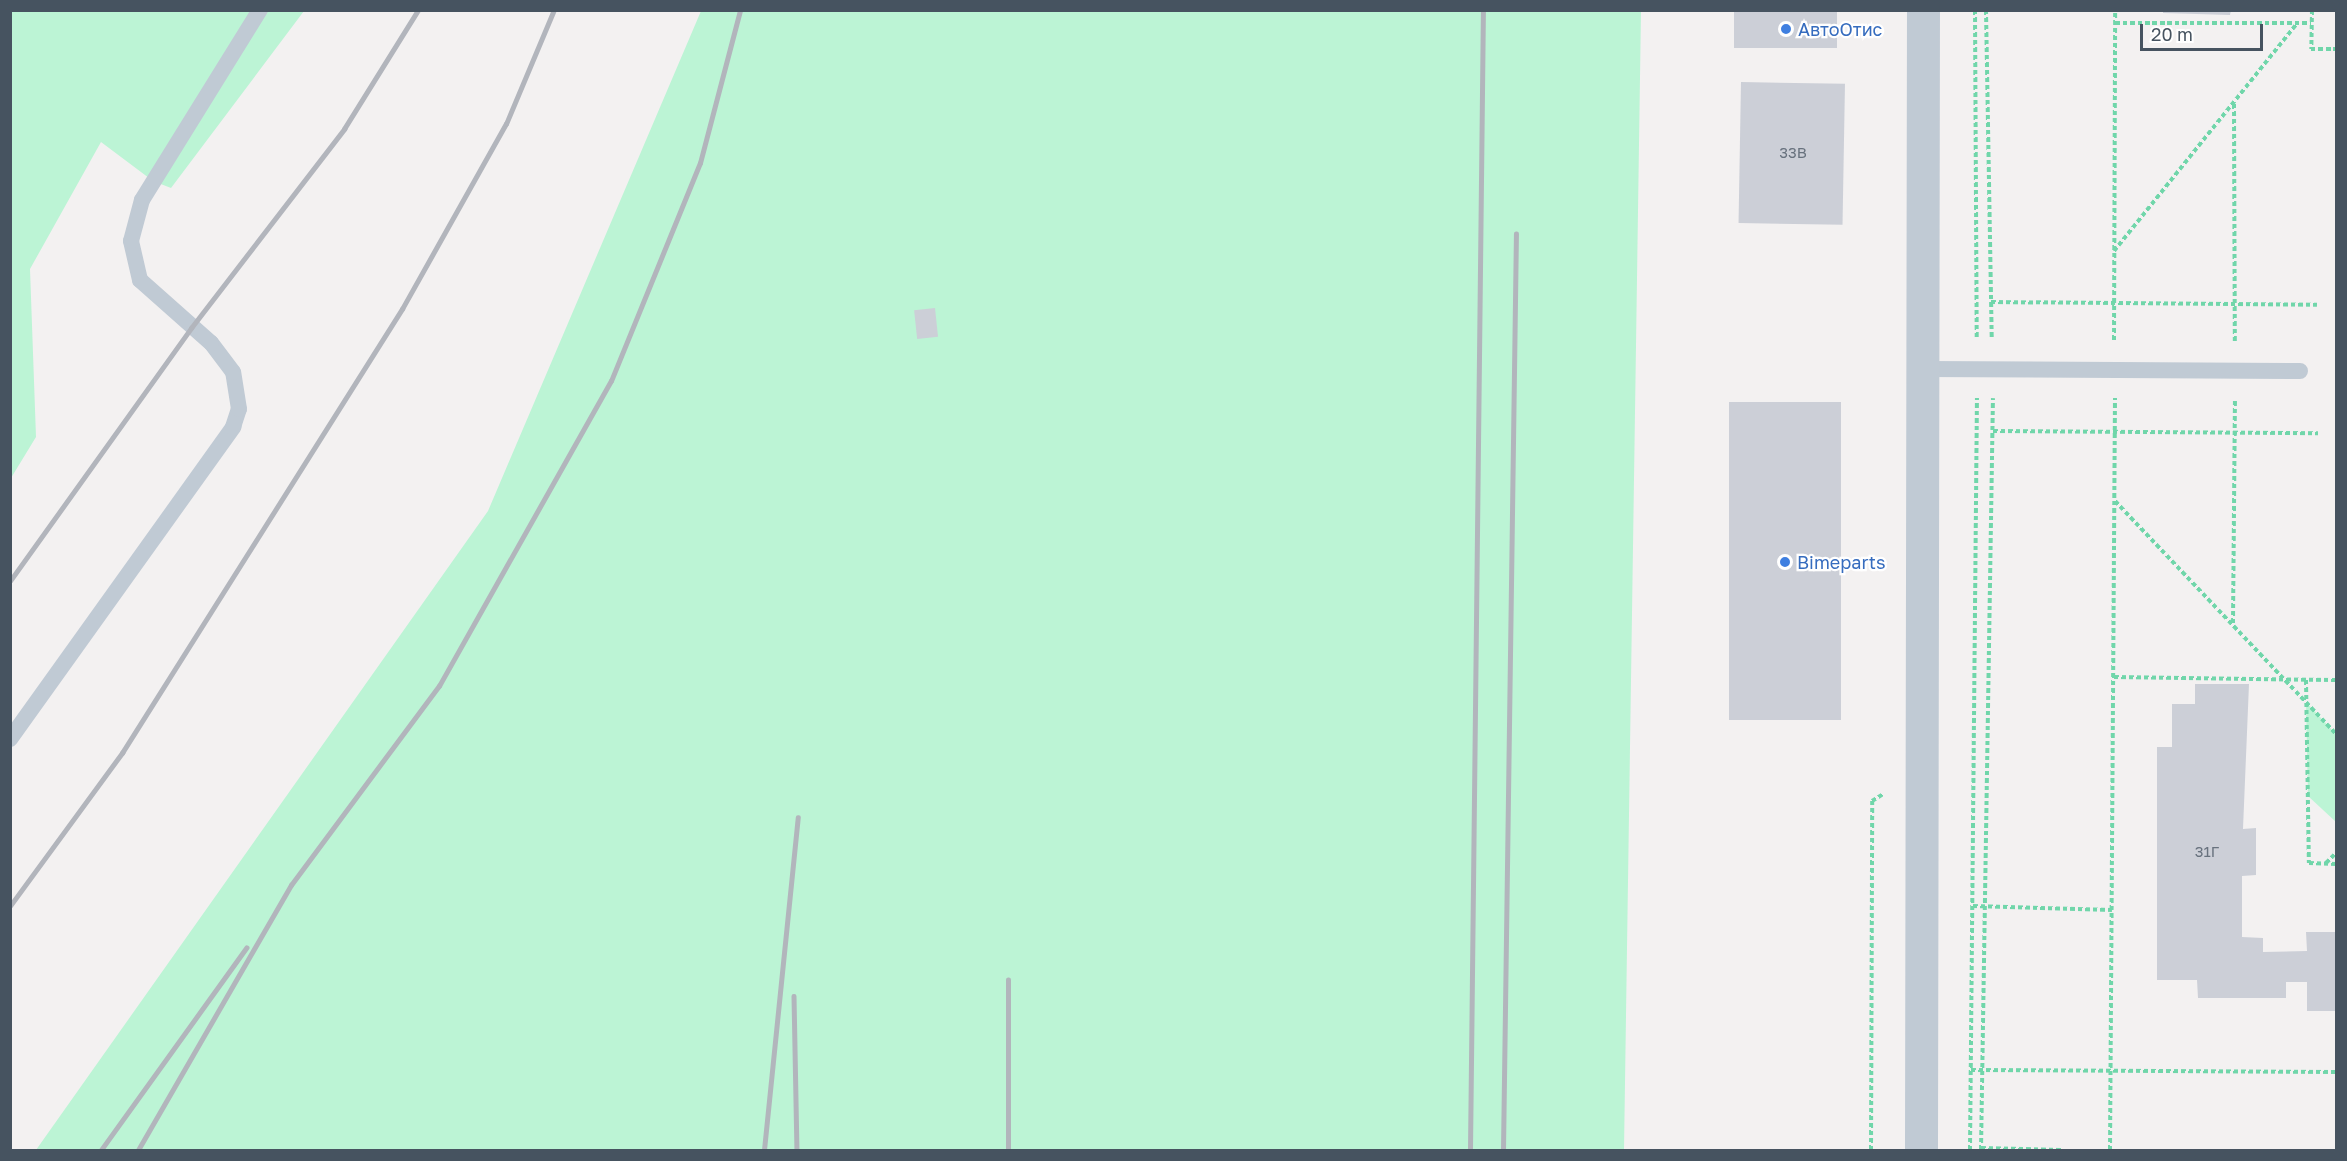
<!DOCTYPE html>
<meta charset="utf-8">
<style>
body{margin:0}
#map{position:relative;width:2347px;height:1161px;overflow:hidden;background:#f3f1f1;font-family:"Golos Text",sans-serif}
div>[style]{position:absolute}
[style*='--x']{left:calc(var(--x)*1px);top:calc(var(--y)*1px);width:calc(var(--w)*1px);rotate:calc(var(--a)*1deg)}
.green>*{inset:0;background:#bcf4d5}
.building>*{inset:0;background:#cccfd7;transform-origin:0 0}
.path>*{height:4px;margin-top:-2px;transform-origin:0;background:repeating-linear-gradient(90deg,#70d6aa 0 4.5px,transparent 0 7.5px)}
.service>*{height:16px;margin:-8px;padding:0 8px;transform-origin:8px;border-radius:8px;background:#c0cad4}
.minor>*{height:33px;margin:-16.5px;padding:0 16.5px;transform-origin:16.5px;border-radius:16.5px;background:#c0cad4}
.rail>*{height:4.5px;margin:-2.25px;padding:0 2.25px;transform-origin:2.25px;border-radius:2.25px;background:#b2b5bc}
.dots>*{width:16px;height:16px;translate:-50% -50%;box-sizing:border-box;border:3px solid #fff;border-radius:50%}
span{translate:-50% -50%;white-space:nowrap;text-align:center;line-height:1.15;-webkit-text-stroke:4.5px #fff;paint-order:stroke}
.number-label{font-size:15px;color:#68727e}
.number-label span{-webkit-text-stroke-width:0}
.shop-label{font-size:18px;color:#366cbe}
.left{translate:0 -50%;text-align:left}
.frame{position:absolute;inset:0;border:12px solid #465360;pointer-events:none}
.scale{position:absolute;left:2140px;top:24px;width:123px;height:27px;box-sizing:border-box;border:3px solid #465360;border-top:0;padding-left:8px;font-size:18px;line-height:21px;white-space:nowrap;color:#465360;-webkit-text-stroke:4px #fff;paint-order:stroke}
</style>
<div id="map">
<div class="green">
<i style="clip-path:polygon(10px 11px,304px 11px,171px 188px,153px 181px,101px 142px,30px 269px,36px 437px,11px 478px)"></i>
<i style="clip-path:polygon(701px 11px,1641px 11px,1624px 1150px,36px 1150px,488px 511px)"></i>
<i style="clip-path:polygon(2306px 702px,2336px 734px,2336px 822px,2308px 796px)"></i>
</div>
<div class="building">
<i style="left:1734px;top:10px;width:103px;height:38px"></i>
<i style="clip-path:polygon(2163px 10px,2231px 10px,2230px 15px,2163px 13px)"></i>
<i style="left:1741px;top:82px;width:104px;height:141px;rotate:1deg"></i>
<i style="left:935px;top:308px;width:29px;height:21px;rotate:84deg"></i>
<i style="left:1841px;top:402px;width:318px;height:112px;rotate:90deg"></i>
<i style="clip-path:polygon(2195px 684px,2249px 684px,2243px 829px,2256px 828px,2256px 875px,2242px 876px,2242px 937px,2263px 938px,2263px 952px,2307px 951px,2306px 932px,2336px 932px,2336px 1011px,2307px 1011px,2307px 982px,2286px 982px,2286px 998px,2198px 998px,2197px 980px,2157px 980px,2157px 747px,2172px 747px,2172px 704px,2195px 704px)"></i>
</div>
<div class="path">
<i style="--x:1975;--y:10;--w:330;--a:89.7"></i>
<i style="--x:1986;--y:10;--w:330;--a:89"></i>
<i style="--x:2312;--y:10;--w:39;--a:91"></i>
<i style="--x:2311;--y:49;--w:25;--a:0"></i>
<i style="--x:2115;--y:23;--w:196;--a:0"></i>
<i style="--x:2234;--y:104;--w:237;--a:89.8"></i>
<i style="--x:2114;--y:251;--w:292;--a:-51.2"></i>
<i style="--x:1991;--y:302;--w:326;--a:0.5"></i>
<i style="--x:2114;--y:340;--w:330;--a:-89.8"></i>
<i style="--x:1993;--y:431;--w:325;--a:0.4"></i>
<i style="--x:2115;--y:501;--w:321;--a:46.5"></i>
<i style="--x:2233;--y:623;--w:224;--a:-89.5"></i>
<i style="--x:2114;--y:677;--w:222;--a:0.8"></i>
<i style="--x:2306;--y:680;--w:183;--a:89.1"></i>
<i style="--x:2309;--y:863;--w:27;--a:2"></i>
<i style="--x:2326;--y:863;--w:14;--a:-45"></i>
<i style="--x:1973;--y:906;--w:139;--a:1.6"></i>
<i style="--x:1971;--y:1070;--w:365;--a:0.3"></i>
<i style="--x:1981;--y:1148;--w:80;--a:1.4"></i>
<i style="--x:1871;--y:1150;--w:349;--a:-89.8"></i>
<i style="--x:1872;--y:801;--w:13;--a:-32"></i>
<i style="--x:1970;--y:1150;--w:752;--a:-89.47"></i>
<i style="--x:1981;--y:1150;--w:752;--a:-89.09"></i>
<i style="--x:2110;--y:1150;--w:752;--a:-89.62"></i>
</div>
<div class="service">
<i style="--x:1923;--y:369;--w:377;--a:0.3"></i>
<i style="--x:10;--y:739;--w:384;--a:-54.4"></i>
<i style="--x:233;--y:427;--w:19;--a:-72"></i>
<i style="--x:239;--y:409;--w:37;--a:-99"></i>
<i style="--x:233;--y:372;--w:36;--a:-127"></i>
<i style="--x:211;--y:343;--w:95;--a:-138.4"></i>
<i style="--x:140;--y:280;--w:40;--a:-103"></i>
<i style="--x:131;--y:241;--w:42;--a:-75"></i>
<i style="--x:142;--y:200;--w:224;--a:-58.2"></i>
</div>
<div class="minor">
<i style="--x:1921;--y:1150;--w:1140;--a:-89.9"></i>
</div>
<div class="rail">
<i style="--x:10;--y:581;--w:311;--a:-54.4"></i>
<i style="--x:191;--y:328;--w:251;--a:-52.4"></i>
<i style="--x:344;--y:129;--w:140;--a:-58.1"></i>
<i style="--x:10;--y:906;--w:190;--a:-53.8"></i>
<i style="--x:122;--y:753;--w:525;--a:-57.76"></i>
<i style="--x:402;--y:309;--w:212;--a:-60.7"></i>
<i style="--x:506;--y:124;--w:124;--a:-67.2"></i>
<i style="--x:794;--y:996;--w:154;--a:88.9"></i>
<i style="--x:101;--y:1150;--w:249;--a:-54.3"></i>
<i style="--x:138;--y:1150;--w:306;--a:-60"></i>
<i style="--x:291;--y:885;--w:248;--a:-53.4"></i>
<i style="--x:439;--y:686;--w:350;--a:-60.6"></i>
<i style="--x:611;--y:381;--w:235;--a:-67.8"></i>
<i style="--x:700;--y:163;--w:158;--a:-75.3"></i>
<i style="--x:764;--y:1150;--w:334;--a:-84.2"></i>
<i style="--x:1008;--y:1150;--w:170;--a:-90"></i>
<i style="--x:1470;--y:1150;--w:1140;--a:-89.35"></i>
<i style="--x:1503;--y:1150;--w:916;--a:-89.19"></i>
</div>
<div class="dots">
<i style="left:1786px;top:29px;background:#3f7fe0"></i>
<i style="left:1785px;top:562px;background:#3f7fe0"></i>
</div>
<div class="number-label">
<span style="left:1793px;top:153px">33В</span>
<span style="left:2207px;top:852px">31Г</span>
</div>
<div class="shop-label">
<span class="left" style="left:1798px;top:29px">АвтоОтис</span>
<span class="left" style="left:1797px;top:562px">Bimeparts</span>
</div>
<div class="frame"></div>
<div class="scale">20 m</div>
</div>
